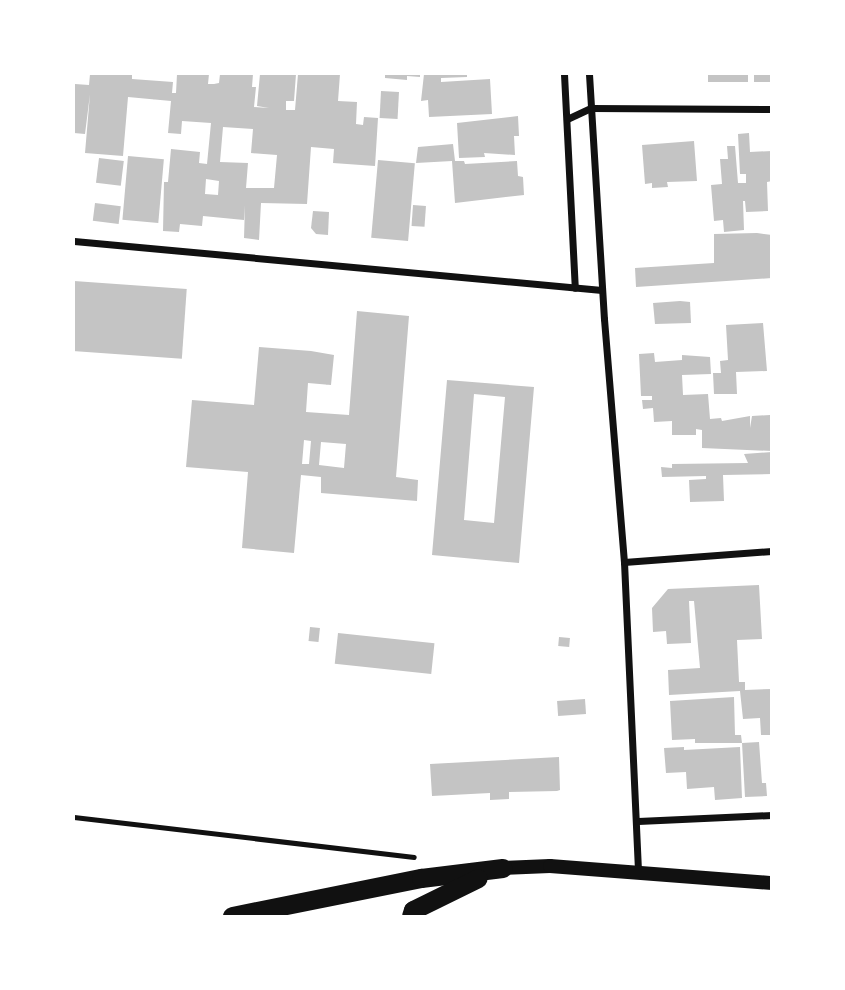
<!DOCTYPE html>
<style>
body{margin:0}
#map{position:relative;width:845px;height:990px;overflow:hidden;background:#fff;font-family:"Sofia Sans Condensed",sans-serif}
div>[style]{position:absolute}
[style*='--x']{left:calc(var(--x)*1px);top:calc(var(--y)*1px);width:calc(var(--w)*1px);rotate:calc(var(--a)*1deg)}
.building>*{inset:0;background:#c4c4c4;transform-origin:0 0}
.path>*{height:4.5px;margin:-2.25px;padding:0 2.25px;transform-origin:2.25px;border-radius:2.25px;background:#111}
.minor>*{height:7px;margin:-3.5px;padding:0 3.5px;transform-origin:3.5px;border-radius:3.5px;background:#111}
.secondary>*{height:14px;margin:-7px;padding:0 7px;transform-origin:7px;border-radius:7px;background:#111}
.trunk>*{height:19px;margin:-9.5px;padding:0 9.5px;transform-origin:9.5px;border-radius:9.5px;background:#111}
span{translate:-50% -50%;white-space:nowrap;text-align:center;line-height:1.15;-webkit-text-stroke:5px #fff;paint-order:stroke}
.frame{position:absolute;inset:0;border:75px solid #fff;pointer-events:none}
</style>
<div id="map">
<div class="building">
<i style="clip-path:polygon(evenodd,90px 74px,132px 74px,132px 79px,173px 82px,172px 93px,176px 93px,177px 74px,209px 74px,208px 84px,214px 84px,219px 83px,220px 74px,253px 74px,252px 87px,256px 87px,254px 107px,269px 108px,257px 106px,260px 74px,296px 74px,294px 101px,286px 101px,286px 110px,295px 110px,298px 74px,340px 74px,338px 101px,357px 102px,356px 124px,363px 125px,364px 117px,378px 118px,375px 166px,333px 163px,334px 149px,311px 147px,307px 204px,261px 203px,259px 240px,244px 238px,245px 205px,244px 220px,203px 216px,202px 226px,180px 224px,179px 232px,163px 231px,164px 182px,168px 182px,171px 149px,200px 152px,199px 163px,207px 164px,211px 123px,182px 121px,181px 134px,168px 133px,171px 101px,128px 97px,123px 156px,85px 153px,90px 94px,85px 134px,74px 133px,74px 93px,75px 84px,89px 85px,90px 74px,223px 127px,253px 129px,251px 153px,277px 155px,274px 188px,246px 188px,248px 163px,220px 162px,223px 127px,90px 74px,206px 179px,219px 181px,218px 195px,205px 194px,206px 179px)"></i>
<i style="clip-path:polygon(385px 74px,420px 74px,420px 77px,407px 76px,407px 80px,385px 78px)"></i>
<i style="clip-path:polygon(424px 74px,467px 74px,467px 77px,441px 78px,441px 82px,490px 79px,492px 114px,429px 117px,428px 100px,421px 101px)"></i>
<i style="left:708px;top:74px;width:40px;height:8px"></i>
<i style="left:754px;top:74px;width:18px;height:8px"></i>
<i style="left:381px;top:91px;width:18px;height:27px;rotate:3deg"></i>
<i style="clip-path:polygon(518px 116px,519px 136px,514px 136px,515px 155px,484px 153px,485px 157px,459px 158px,457px 123px)"></i>
<i style="clip-path:polygon(749px 133px,750px 152px,772px 151px,772px 181px,767px 182px,768px 211px,746px 212px,745px 201px,743px 201px,744px 230px,724px 232px,723px 220px,714px 221px,711px 185px,722px 184px,720px 159px,728px 159px,727px 146px,735px 146px,738px 183px,746px 183px,746px 174px,740px 174px,738px 134px)"></i>
<i style="clip-path:polygon(694px 141px,697px 181px,667px 182px,668px 187px,652px 188px,652px 183px,645px 184px,642px 145px)"></i>
<i style="clip-path:polygon(453px 144px,455px 161px,464px 161px,465px 164px,517px 161px,518px 176px,523px 177px,524px 195px,455px 203px,452px 161px,416px 163px,418px 147px)"></i>
<i style="left:128px;top:156px;width:36px;height:64px;rotate:5deg"></i>
<i style="left:99px;top:158px;width:25px;height:25px;rotate:7deg"></i>
<i style="left:378px;top:160px;width:37px;height:78px;rotate:5deg"></i>
<i style="left:95px;top:203px;width:26px;height:18px;rotate:7deg"></i>
<i style="left:413px;top:205px;width:13px;height:21px;rotate:4deg"></i>
<i style="clip-path:polygon(313px 211px,329px 212px,328px 235px,316px 234px,311px 228px)"></i>
<i style="clip-path:polygon(757px 233px,772px 235px,772px 278px,636px 287px,635px 268px,714px 263px,714px 234px)"></i>
<i style="left:74px;top:281px;width:113px;height:70px;rotate:4deg"></i>
<i style="clip-path:polygon(680px 301px,690px 302px,691px 323px,655px 324px,653px 303px)"></i>
<i style="clip-path:polygon(evenodd,357px 311px,409px 316px,396px 477px,418px 480px,417px 501px,321px 493px,321px 477px,301px 475px,294px 553px,242px 548px,248px 472px,186px 467px,192px 400px,254px 405px,259px 347px,311px 351px,334px 355px,331px 385px,308px 383px,306px 412px,349px 415px,357px 311px,304px 440px,311px 441px,309px 464px,302px 464px,304px 440px,357px 311px,321px 442px,346px 444px,344px 468px,319px 465px,321px 442px)"></i>
<i style="clip-path:polygon(763px 323px,767px 371px,736px 372px,737px 394px,714px 394px,713px 373px,721px 373px,720px 361px,728px 360px,726px 325px)"></i>
<i style="clip-path:polygon(654px 353px,655px 362px,682px 360px,682px 355px,710px 357px,711px 374px,682px 375px,683px 395px,708px 394px,710px 419px,721px 418px,722px 421px,750px 416px,750px 428px,752px 416px,770px 415px,772px 451px,702px 448px,702px 430px,696px 429px,696px 435px,672px 435px,672px 421px,654px 422px,653px 408px,643px 409px,642px 400px,652px 400px,652px 396px,641px 396px,639px 354px)"></i>
<i style="clip-path:polygon(evenodd,447px 380px,534px 387px,519px 563px,432px 555px,447px 380px,474px 394px,505px 397px,494px 523px,464px 520px,474px 394px)"></i>
<i style="clip-path:polygon(772px 452px,772px 474px,723px 475px,724px 501px,690px 502px,689px 480px,706px 479px,706px 476px,662px 477px,661px 467px,672px 468px,672px 464px,748px 463px,744px 454px)"></i>
<i style="clip-path:polygon(759px 585px,762px 639px,737px 640px,739px 682px,745px 682px,745px 690px,772px 689px,772px 735px,761px 735px,760px 718px,743px 719px,740px 691px,669px 695px,668px 670px,700px 668px,694px 601px,689px 601px,691px 643px,667px 644px,666px 631px,653px 632px,652px 608px,668px 589px)"></i>
<i style="left:310px;top:627px;width:10px;height:14px;rotate:6deg"></i>
<i style="left:338px;top:633px;width:97px;height:31px;rotate:6deg"></i>
<i style="left:559px;top:637px;width:11px;height:9px;rotate:5deg"></i>
<i style="clip-path:polygon(734px 697px,735px 735px,741px 735px,742px 743px,759px 742px,762px 783px,766px 783px,767px 796px,745px 797px,742px 743px,695px 743px,695px 739px,672px 740px,670px 701px)"></i>
<i style="left:585px;top:699px;width:15px;height:28px;rotate:86deg"></i>
<i style="clip-path:polygon(684px 747px,684px 750px,740px 747px,742px 798px,715px 800px,714px 787px,687px 789px,686px 772px,666px 773px,664px 748px)"></i>
<i style="clip-path:polygon(559px 757px,560px 790px,557px 791px,509px 792px,509px 799px,490px 800px,490px 793px,432px 796px,430px 764px)"></i>
</div>
<div class="path">
<i style="--x:74;--y:817;--w:342;--a:6.7"></i>
</div>
<div class="minor">
<i style="--x:564;--y:74;--w:214;--a:87.1"></i>
<i style="--x:589;--y:74;--w:245;--a:86.5"></i>
<i style="--x:604;--y:319;--w:244;--a:85.3"></i>
<i style="--x:624;--y:562;--w:311;--a:87.4"></i>
<i style="--x:567;--y:119;--w:26;--a:-25"></i>
<i style="--x:591;--y:108;--w:181;--a:0.3"></i>
<i style="--x:74;--y:241;--w:530;--a:5.3"></i>
<i style="--x:624;--y:562;--w:148;--a:-4.3"></i>
<i style="--x:638;--y:821;--w:134;--a:-2.6"></i>
</div>
<div class="secondary">
<i style="--x:502;--y:868;--w:48;--a:-2.4"></i>
<i style="--x:550;--y:866;--w:223;--a:4.4"></i>
</div>
<div class="trunk">
<i style="--x:232;--y:916;--w:193;--a:-11.4"></i>
<i style="--x:421;--y:878;--w:82;--a:-7"></i>
<i style="--x:411;--y:916;--w:6;--a:-72"></i>
<i style="--x:413;--y:910;--w:72;--a:-26.2"></i>
</div>
<div class="frame"></div>
</div>
